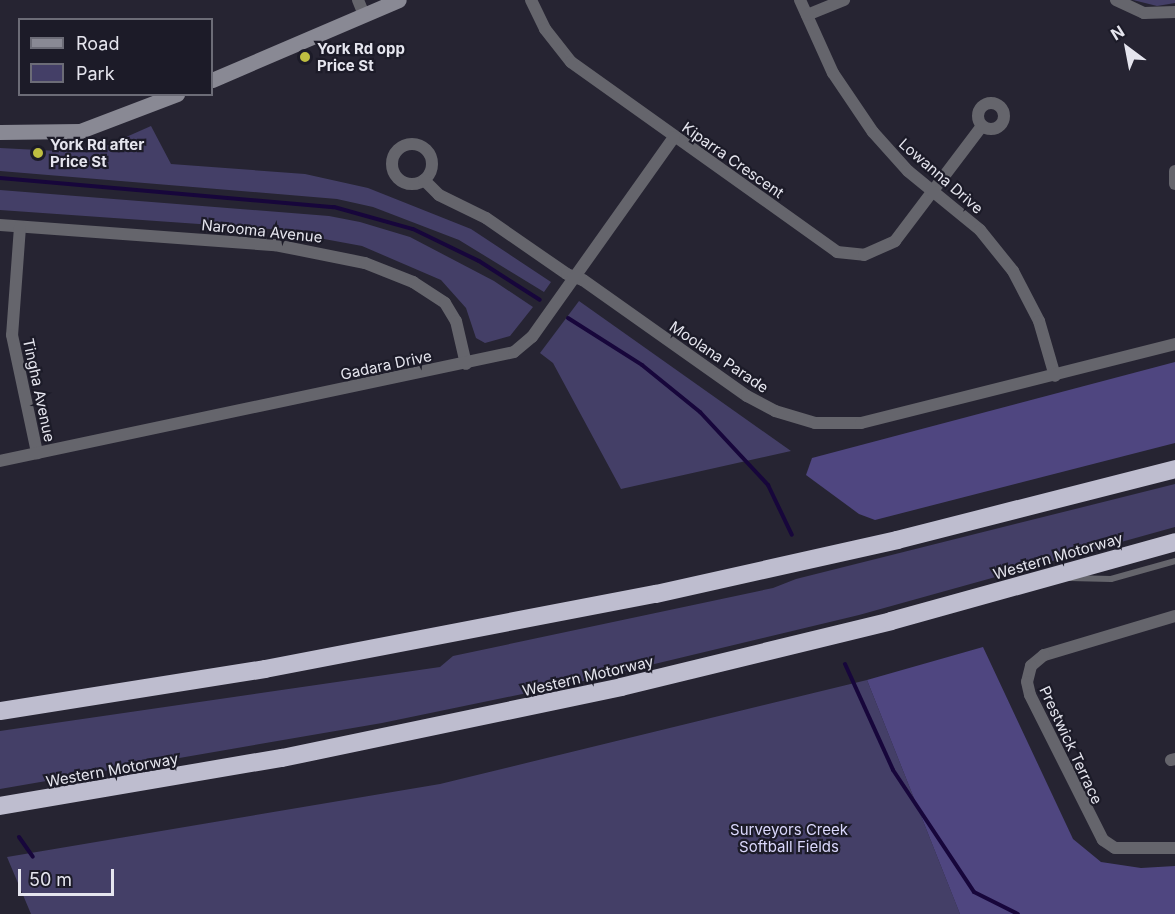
<!DOCTYPE html>
<style>
body{margin:0}
#map{position:relative;width:1175px;height:914px;overflow:hidden;background:#262432;font-family:Inter,sans-serif}
div>[style]{position:absolute}
[style*='--x']{left:calc(var(--x)*1px);top:calc(var(--y)*1px);width:calc(var(--w)*1px);rotate:calc(var(--a)*1deg)}
.green>*{inset:0;background:#443f67}
.forest>*{inset:0;background:#4f4680}
.stream>*{height:4px;margin:-2px;padding:0 2px;transform-origin:2px;border-radius:2px;background:#17063b}
.lane>*{height:6px;margin:-3px;padding:0 3px;transform-origin:3px;border-radius:3px;background:#65656c}
.street>*{height:12px;margin:-6px;padding:0 6px;transform-origin:6px;border-radius:6px;background:#65656c}
.street>.ring{margin:-6px;padding:0;box-sizing:content-box;background:none;border:12px solid #65656c;border-radius:50%}
.secondary>*{height:15px;margin:-7.5px;padding:0 7.5px;transform-origin:7.5px;border-radius:7.5px;background:#898994}
.highway>*{height:18px;margin:-9px;padding:0 9px;transform-origin:9px;border-radius:9px;background:#bebdcf}
.dots>*{width:16px;height:16px;translate:-50% -50%;box-sizing:border-box;border:3px solid #1c1b28;border-radius:50%}
span{translate:-50% -50%;white-space:nowrap;text-align:center;line-height:1.15;-webkit-text-stroke:4.5px #1c1b28;paint-order:stroke}
.poi-label{font-size:15px;color:#e5e5ee;font-weight:700}
.left{translate:0 -50%;text-align:left}
.street-label{font-size:15px;color:#e5e5ee}
.park-label{font-size:15px;color:#dbd8fd}
.legend{position:absolute;left:18px;top:18px;width:195px;height:78px;box-sizing:border-box;background:#1c1b28;border:2px solid #6c6c77;margin:0;padding:8px 10px;list-style:none;font-size:18px;color:#e5e5ee}
.legend li{display:flex;align-items:center;gap:12px;height:30px}
.legend b{width:30px;border:2px solid #6c6c77}
.north{position:absolute;left:1097px;top:18px;width:60px;height:60px;-webkit-text-stroke:4px #1c1b28;paint-order:stroke;rotate:328deg;font-size:16px;font-weight:700;line-height:24px;text-align:center;color:#e5e5ee}
.north::after{content:'';display:block;margin:auto;width:21px;height:27px;background:#e5e5ee;clip-path:polygon(50% 0,100% 100%,50% 72%,0 100%)}
.scale{position:absolute;left:18px;top:869px;width:96px;height:27px;box-sizing:border-box;border:3px solid #e5e5ee;border-top:0;padding-left:8px;font-size:18px;line-height:21px;white-space:nowrap;color:#e5e5ee;-webkit-text-stroke:4px #1c1b28;paint-order:stroke}
</style>
<div id="map">
<div class="green">
<i style="clip-path:polygon(1133px 0,1175px 0,1175px 3px,1157px 6px)"></i>
<i style="clip-path:polygon(151px 126px,171px 164px,305px 174px,368px 188px,471px 229px,551px 282px,544px 292px,459px 240px,373px 207px,337px 199px,0 171px,0 148px,58px 151px,108px 145px)"></i>
<i style="clip-path:polygon(0 190px,329px 216px,360px 222px,410px 237px,494px 281px,533px 307px,510px 336px,485px 343px,476px 338px,466px 308px,441px 280px,362px 246px,270px 229px,0 210px)"></i>
<i style="clip-path:polygon(579px 301px,791px 451px,621px 489px,553px 363px,540px 353px)"></i>
<i style="clip-path:polygon(1175px 484px,1175px 527px,859px 615px,571px 684px,382px 723px,0 789px,0 731px,440px 667px,453px 656px,773px 588px,796px 579px)"></i>
<i style="clip-path:polygon(867px 680px,960px 914px,31px 914px,7px 857px,440px 784px)"></i>
</div>
<div class="forest">
<i style="clip-path:polygon(1175px 362px,1175px 443px,875px 520px,859px 514px,806px 475px,812px 458px)"></i>
<i style="clip-path:polygon(983px 647px,1073px 839px,1101px 862px,1141px 868px,1175px 866px,1175px 914px,960px 914px,867px 680px)"></i>
</div>
<div class="stream">
<i style="--x:0;--y:178;--w:335;--a:5"></i>
<i style="--x:334;--y:207;--w:82;--a:15.6"></i>
<i style="--x:413;--y:229;--w:73;--a:25.9"></i>
<i style="--x:479;--y:261;--w:72;--a:32.6"></i>
<i style="--x:568;--y:318;--w:88;--a:32.4"></i>
<i style="--x:642;--y:365;--w:75;--a:39"></i>
<i style="--x:700;--y:412;--w:100;--a:47"></i>
<i style="--x:768;--y:485;--w:55;--a:64.4"></i>
<i style="--x:845;--y:664;--w:116;--a:65.6"></i>
<i style="--x:893;--y:770;--w:146;--a:56.4"></i>
<i style="--x:974;--y:892;--w:49;--a:26.6"></i>
<i style="--x:19;--y:837;--w:24;--a:55"></i>
</div>
<div class="lane">
<i style="--x:1070;--y:578;--w:41;--a:1.4"></i>
<i style="--x:1111;--y:579;--w:66;--a:-15.7"></i>
</div>
<div class="street">
<i style="--x:358;--y:0;--w:16;--a:68"></i>
<i style="--x:531;--y:0;--w:32;--a:64"></i>
<i style="--x:545;--y:29;--w:42;--a:51.8"></i>
<i style="--x:571;--y:62;--w:327;--a:35.5"></i>
<i style="--x:837;--y:252;--w:27;--a:6"></i>
<i style="--x:864;--y:255;--w:34;--a:-24"></i>
<i style="--x:895;--y:241;--w:144;--a:-52.9"></i>
<i style="--x:800;--y:0;--w:80;--a:65.7"></i>
<i style="--x:833;--y:73;--w:71;--a:55.9"></i>
<i style="--x:873;--y:132;--w:52;--a:48.1"></i>
<i style="--x:908;--y:171;--w:93;--a:39.3"></i>
<i style="--x:980;--y:230;--w:53;--a:51.2"></i>
<i style="--x:1013;--y:271;--w:56;--a:62.5"></i>
<i style="--x:1039;--y:321;--w:57;--a:73.8"></i>
<i style="--x:1116;--y:0;--w:31;--a:25"></i>
<i style="--x:1144;--y:13;--w:31;--a:-2"></i>
<i style="--x:807;--y:15;--w:40;--a:-22"></i>
<i class="ring" style="left:978px;top:103px;width:14px;height:14px"></i>
<i class="ring" style="left:392px;top:144px;width:28px;height:28px"></i>
<i style="--x:1175;--y:171;--w:13;--a:90"></i>
<i style="--x:424;--y:180;--w:21;--a:45"></i>
<i style="--x:439;--y:195;--w:52;--a:26.1"></i>
<i style="--x:486;--y:218;--w:98;--a:34.7"></i>
<i style="--x:567;--y:274;--w:17;--a:21"></i>
<i style="--x:583;--y:280;--w:201;--a:35.3"></i>
<i style="--x:747;--y:396;--w:32;--a:28"></i>
<i style="--x:775;--y:411;--w:42;--a:16.7"></i>
<i style="--x:815;--y:423;--w:46;--a:0"></i>
<i style="--x:861;--y:423;--w:324;--a:-14.1"></i>
<i style="--x:0;--y:225;--w:276;--a:4.2"></i>
<i style="--x:275;--y:245;--w:92;--a:11.3"></i>
<i style="--x:365;--y:263;--w:52;--a:21.6"></i>
<i style="--x:413;--y:282;--w:38;--a:33"></i>
<i style="--x:445;--y:303;--w:21;--a:59"></i>
<i style="--x:456;--y:321;--w:44;--a:76.9"></i>
<i style="--x:20;--y:227;--w:108;--a:94.2"></i>
<i style="--x:12;--y:335;--w:121;--a:78"></i>
<i style="--x:0;--y:461;--w:525;--a:-11.97"></i>
<i style="--x:514;--y:352;--w:23;--a:-40"></i>
<i style="--x:532;--y:337;--w:245;--a:-54.6"></i>
<i style="--x:1175;--y:616;--w:137;--a:163.4"></i>
<i style="--x:1044;--y:655;--w:17;--a:140"></i>
<i style="--x:1031;--y:666;--w:16;--a:104"></i>
<i style="--x:1027;--y:682;--w:13;--a:77"></i>
<i style="--x:1030;--y:695;--w:162;--a:63.3"></i>
<i style="--x:1103;--y:840;--w:14;--a:34"></i>
<i style="--x:1115;--y:848;--w:60;--a:0"></i>
<i style="--x:1171;--y:760;--w:4;--a:-14"></i>
</div>
<div class="secondary">
<i style="--x:212;--y:80;--w:203;--a:-23.2"></i>
<i style="--x:0;--y:132;--w:80;--a:-0.7"></i>
<i style="--x:80;--y:131;--w:104;--a:-20.9"></i>
</div>
<div class="highway">
<i style="--x:0;--y:711;--w:268;--a:-9"></i>
<i style="--x:265;--y:669;--w:398;--a:-10.9"></i>
<i style="--x:656;--y:594;--w:247;--a:-12.6"></i>
<i style="--x:897;--y:540;--w:287;--a:-14.3"></i>
<i style="--x:0;--y:806;--w:286;--a:-9.7"></i>
<i style="--x:282;--y:758;--w:346;--a:-11.8"></i>
<i style="--x:621;--y:687;--w:278;--a:-13.7"></i>
<i style="--x:891;--y:621;--w:295;--a:-15.5"></i>
</div>
<div class="dots">
<i style="left:305px;top:57px;background:#bfbe41"></i>
<i style="left:38px;top:153px;background:#bfbe41"></i>
</div>
<div class="poi-label">
<span class="left" style="left:317px;top:57px">York Rd opp<br>Price St</span>
<span class="left" style="left:50px;top:153px">York Rd after<br>Price St</span>
</div>
<div class="street-label">
<span style="left:733px;top:160px;rotate:35deg">Kiparra Crescent</span>
<span style="left:941px;top:176px;rotate:41deg">Lowanna Drive</span>
<span style="left:262px;top:231px;rotate:6deg">Narooma Avenue</span>
<span style="left:719px;top:357px;rotate:34deg">Moolana Parade</span>
<span style="left:386px;top:365px;rotate:-12deg">Gadara Drive</span>
<span style="left:39px;top:390px;rotate:78deg">Tingha Avenue</span>
<span style="left:1058px;top:556px;rotate:-16deg">Western Motorway</span>
<span style="left:588px;top:676px;rotate:-13deg">Western Motorway</span>
<span style="left:1071px;top:745px;rotate:65deg">Prestwick Terrace</span>
<span style="left:112px;top:770px;rotate:-10deg">Western Motorway</span>
</div>
<div class="park-label">
<span style="left:789px;top:838px">Surveyors Creek<br>Softball Fields</span>
</div>
<ul class="legend">
<li><b style="height:8px;background:#898994"></b>Road</li>
<li><b style="height:16px;background:#443f67"></b>Park</li>
</ul>
<div class="north">N</div>
<div class="scale">50 m</div>
</div>
